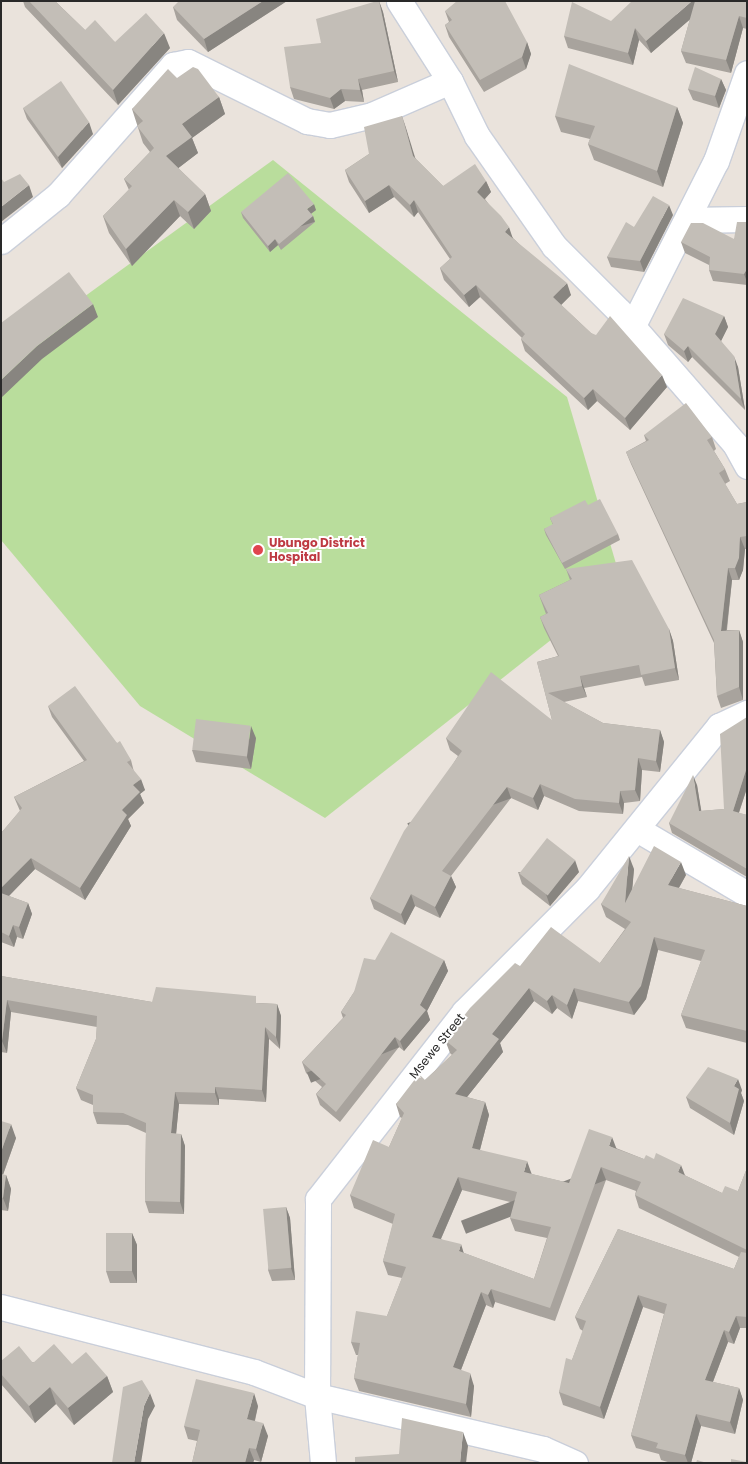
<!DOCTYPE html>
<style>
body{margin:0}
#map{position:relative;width:748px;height:1464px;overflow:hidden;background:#eae3dc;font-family:Poppins,sans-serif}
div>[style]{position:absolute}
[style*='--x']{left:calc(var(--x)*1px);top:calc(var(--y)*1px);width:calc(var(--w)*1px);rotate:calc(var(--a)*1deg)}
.green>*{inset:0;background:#b9dd9c}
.roads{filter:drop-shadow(1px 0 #cacfda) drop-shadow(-1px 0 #cacfda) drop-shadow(0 1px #cacfda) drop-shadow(0 -1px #cacfda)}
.street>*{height:25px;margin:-12.5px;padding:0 12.5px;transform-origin:12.5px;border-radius:12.5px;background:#fff}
.wall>*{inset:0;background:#a8a39d}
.shaded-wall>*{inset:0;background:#888580;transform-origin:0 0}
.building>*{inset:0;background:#c3beb7;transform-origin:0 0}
.dots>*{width:14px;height:14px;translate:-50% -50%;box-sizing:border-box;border:2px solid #fff;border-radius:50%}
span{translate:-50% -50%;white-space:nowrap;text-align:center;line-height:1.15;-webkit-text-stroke:4px #fff;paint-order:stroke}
.health-label{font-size:12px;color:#be3a42;font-weight:700}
.left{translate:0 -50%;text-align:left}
.street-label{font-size:12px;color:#292929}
.frame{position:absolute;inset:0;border:2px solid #292929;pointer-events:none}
</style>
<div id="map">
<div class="green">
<i style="clip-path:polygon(273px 160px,567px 397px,622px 584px,325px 818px,140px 706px,1px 540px,1px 357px)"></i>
</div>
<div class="roads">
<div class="street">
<i style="--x:399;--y:1;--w:95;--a:57.5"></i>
<i style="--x:450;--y:81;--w:61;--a:63.9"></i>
<i style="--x:477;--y:136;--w:134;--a:55"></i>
<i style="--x:554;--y:246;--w:92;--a:45"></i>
<i style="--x:619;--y:311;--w:176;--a:48.9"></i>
<i style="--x:735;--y:444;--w:25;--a:61"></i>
<i style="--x:688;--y:220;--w:59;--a:-1"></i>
<i style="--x:1;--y:241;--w:73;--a:-38.9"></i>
<i style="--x:58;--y:195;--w:174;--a:-48.5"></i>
<i style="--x:173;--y:65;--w:15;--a:-11"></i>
<i style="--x:188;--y:62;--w:133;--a:26.4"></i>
<i style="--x:307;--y:121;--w:23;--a:10"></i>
<i style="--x:330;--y:125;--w:43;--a:-13.4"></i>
<i style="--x:372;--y:115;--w:85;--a:-23.6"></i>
<i style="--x:632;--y:327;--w:186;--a:-63.2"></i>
<i style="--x:716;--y:161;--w:93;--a:-70.6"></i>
<i style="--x:637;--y:829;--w:128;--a:30.6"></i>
<i style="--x:1;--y:1307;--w:261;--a:14.4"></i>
<i style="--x:254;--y:1372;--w:67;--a:20.9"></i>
<i style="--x:317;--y:1396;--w:232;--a:13.2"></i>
<i style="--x:543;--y:1449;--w:35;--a:24"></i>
<i style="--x:323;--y:1463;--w:67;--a:-95.1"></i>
<i style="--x:317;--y:1396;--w:197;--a:-89.7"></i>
<i style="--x:318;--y:1199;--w:237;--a:-52"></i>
<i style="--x:464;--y:1012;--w:174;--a:-45"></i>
<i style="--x:587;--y:889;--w:210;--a:-51"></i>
<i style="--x:719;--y:726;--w:31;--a:-25"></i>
</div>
</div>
<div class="wall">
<i style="clip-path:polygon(23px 1px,55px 1px,85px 30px,115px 42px,170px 48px,118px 105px,25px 7px)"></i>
<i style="clip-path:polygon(287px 1px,208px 52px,177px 20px,173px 7px)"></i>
<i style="clip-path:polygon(379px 1px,383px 12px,398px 82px,362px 90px,364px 102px,345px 101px,334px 109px,294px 99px,290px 87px,321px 43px)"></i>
<i style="clip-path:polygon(747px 1px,747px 29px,743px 28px,731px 73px,686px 63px,681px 51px,690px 19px,651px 53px,639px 40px,633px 65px,568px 48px,564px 36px)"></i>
<i style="clip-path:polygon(445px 11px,527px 42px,531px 54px,526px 69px,484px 92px,449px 37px,445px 25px,449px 22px)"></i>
<i style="clip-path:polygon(177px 78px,219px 97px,225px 114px,192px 138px,198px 153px,178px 168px,205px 194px,211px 211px,194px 229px,180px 216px,132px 266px,109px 233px,103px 216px,129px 190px,124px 179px,150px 152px,143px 143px,132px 109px)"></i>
<i style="clip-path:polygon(721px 79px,726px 90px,719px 108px,693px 100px,688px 89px)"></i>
<i style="clip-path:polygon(677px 107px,683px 123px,663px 187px,594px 160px,588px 144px,590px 139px,561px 132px,555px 116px)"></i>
<i style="clip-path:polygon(23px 108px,93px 134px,62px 168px,27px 119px)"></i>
<i style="clip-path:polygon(402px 116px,414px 157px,443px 186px,486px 181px,491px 192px,485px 199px,513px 238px,571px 295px,561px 305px,591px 333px,667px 387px,630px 430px,597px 401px,588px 410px,525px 351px,521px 339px,522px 338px,480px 297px,469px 307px,444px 280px,440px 268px,450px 259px,418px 212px,414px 217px,394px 197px,369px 213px,349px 182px,345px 170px,369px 154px)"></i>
<i style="clip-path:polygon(316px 210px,311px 214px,313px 216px,315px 222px,281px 250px,278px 245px,270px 252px,243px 218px,241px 212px)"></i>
<i style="clip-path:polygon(673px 215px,644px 272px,611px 267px,607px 257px,634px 227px)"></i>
<i style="clip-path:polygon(747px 222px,747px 285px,713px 281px,709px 270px,709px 265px,685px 253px,681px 242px,734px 239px)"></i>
<i style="clip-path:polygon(724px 316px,728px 327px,721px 341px,738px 367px,745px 410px,692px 357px,688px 362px,668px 345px,664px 334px)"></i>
<i style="clip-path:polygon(644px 435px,712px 437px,716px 449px,714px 451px,725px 469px,730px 481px,725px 484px,737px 504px,747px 502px,747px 549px,745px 549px,743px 570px,739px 580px,732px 580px,727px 630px,739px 630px,743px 642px,743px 700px,721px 708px,717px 696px,714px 643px,631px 464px,626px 452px,646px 441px)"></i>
<i style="clip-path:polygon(588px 505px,618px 534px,620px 540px,565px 569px,546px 535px,544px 529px,553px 525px,550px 518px)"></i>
<i style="clip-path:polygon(566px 569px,669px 629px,673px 641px,679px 680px,645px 686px,642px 677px,584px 688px,587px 697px,564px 702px,603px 723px,660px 730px,664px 742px,660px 772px,642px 770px,640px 801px,624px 803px,623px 814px,579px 811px,544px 796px,538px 810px,511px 798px,451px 876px,456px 887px,440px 918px,415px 906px,405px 925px,374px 909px,370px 898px,458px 756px,450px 750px,446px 738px,552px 720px,537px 662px,558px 656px,544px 628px,540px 617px,546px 614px,539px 595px,570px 580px)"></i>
<i style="clip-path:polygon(48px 706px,117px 743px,131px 760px,134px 772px,145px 790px,140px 794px,144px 803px,128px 819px,131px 826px,85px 900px,35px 869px,9px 896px,28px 903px,32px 914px,23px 939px,17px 937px,14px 947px,1px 942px,1px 832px,2px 832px,20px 811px,14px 797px,84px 761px,52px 717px)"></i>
<i style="clip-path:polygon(747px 717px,747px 788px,739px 813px,747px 815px,747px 877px,672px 833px,669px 823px,697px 785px,701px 811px,724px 809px)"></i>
<i style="clip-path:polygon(256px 738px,251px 769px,196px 762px,192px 750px)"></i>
<i style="clip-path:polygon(evenodd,634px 869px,632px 889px,686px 875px,679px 888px,747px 906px,747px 1043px,686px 1028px,681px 1015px,701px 961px,658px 950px,646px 999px,634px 1015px,578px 1001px,572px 1019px,557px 1008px,552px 1014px,534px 1001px,500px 1043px,503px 1052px,467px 1097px,485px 1102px,489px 1115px,480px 1150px,531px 1174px,569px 1183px,616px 1148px,684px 1175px,722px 1193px,738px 1191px,747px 1168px,747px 1328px,740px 1328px,734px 1344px,728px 1342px,713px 1382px,739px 1388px,743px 1400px,735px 1434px,701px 1426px,691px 1463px,671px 1463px,661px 1460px,659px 1454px,636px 1448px,631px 1435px,664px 1314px,643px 1307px,604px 1419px,563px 1405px,559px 1392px,572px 1360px,583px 1331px,580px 1329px,575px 1317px,618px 1229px,734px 1269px,739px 1257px,639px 1208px,635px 1195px,636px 1191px,606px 1180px,555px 1321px,495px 1302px,493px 1308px,486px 1305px,461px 1370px,474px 1386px,471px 1417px,359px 1391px,354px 1378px,358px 1355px,356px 1355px,351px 1342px,387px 1316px,402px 1278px,388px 1275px,383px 1261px,393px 1224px,354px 1208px,350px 1195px,389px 1147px,402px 1118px,400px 1117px,396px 1104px,425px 1080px,452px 1055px,450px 1053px,445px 1040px,520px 966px,600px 963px,625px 929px,606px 917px,601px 904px,634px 869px,462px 1190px,514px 1203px,510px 1218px,515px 1231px,547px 1238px,534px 1279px,464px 1253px,441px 1239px,462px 1190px)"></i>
<i style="clip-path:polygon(518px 872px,579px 872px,550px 906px,522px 884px)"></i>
<i style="clip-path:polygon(375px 960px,444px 960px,448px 971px,427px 1011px,430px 1020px,404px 1051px,399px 1047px,340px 1122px,320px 1105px,316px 1094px,322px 1087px,306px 1073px,302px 1062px,343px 1018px,341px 1012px)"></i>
<i style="clip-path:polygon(1px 976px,152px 1002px,259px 1003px,277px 1004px,281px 1016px,280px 1049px,269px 1039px,266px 1102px,219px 1099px,219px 1105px,179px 1104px,176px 1134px,181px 1134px,185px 1146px,184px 1214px,149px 1213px,145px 1201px,146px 1133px,128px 1125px,97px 1124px,93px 1112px,93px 1105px,81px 1100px,76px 1088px,96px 1039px,97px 1027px,11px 1012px,7px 1053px,1px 1052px)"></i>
<i style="clip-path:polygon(742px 1090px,741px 1093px,744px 1101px,734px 1135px,690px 1108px,686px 1097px)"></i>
<i style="clip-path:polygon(1px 1121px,16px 1138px,3px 1175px,6px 1175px,11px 1189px,8px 1211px,1px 1210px)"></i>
<i style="clip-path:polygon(286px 1207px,290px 1218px,295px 1280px,272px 1281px,268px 1270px)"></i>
<i style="clip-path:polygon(132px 1233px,137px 1245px,137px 1283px,110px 1283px,106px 1271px)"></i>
<i style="clip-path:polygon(1px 1361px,72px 1364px,107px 1376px,113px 1392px,74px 1425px,56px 1404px,35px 1423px,1px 1384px)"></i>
<i style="clip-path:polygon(258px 1406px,255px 1421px,268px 1436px,261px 1462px,254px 1460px,253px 1463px,192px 1463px,197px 1441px,188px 1439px,184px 1426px)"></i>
</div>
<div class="shaded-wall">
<i style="clip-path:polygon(263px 1px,287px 1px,208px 52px,204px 39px)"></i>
<i style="clip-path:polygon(379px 1px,383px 12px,398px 82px,394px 71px)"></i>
<i style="clip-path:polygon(692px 1px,698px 1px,701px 10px,651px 53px,646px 41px)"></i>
<i style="clip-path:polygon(739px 16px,743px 28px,731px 73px,726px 60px)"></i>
<i style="clip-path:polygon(635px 28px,639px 40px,633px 65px,628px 53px)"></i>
<i style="clip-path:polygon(164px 33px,170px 48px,118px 105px,113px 90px)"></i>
<i style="clip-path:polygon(527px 42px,531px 54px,526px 69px,522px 57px)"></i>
<i style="clip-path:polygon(358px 79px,362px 90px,364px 102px,360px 90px)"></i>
<i style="clip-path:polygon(721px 79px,726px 90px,719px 108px,715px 96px)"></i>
<i style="clip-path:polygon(341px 89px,345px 101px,334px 109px,330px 98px)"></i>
<i style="clip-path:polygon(219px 97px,225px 114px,192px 138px,198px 153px,172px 173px,166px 156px,182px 124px)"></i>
<i style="clip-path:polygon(677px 107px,683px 123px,663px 187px,657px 171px)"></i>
<i style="clip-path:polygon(402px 116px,406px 128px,418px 167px,413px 156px)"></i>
<i style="clip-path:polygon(89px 122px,93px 134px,62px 168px,58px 157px)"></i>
<i style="clip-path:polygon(486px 181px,491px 192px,481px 203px,477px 192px)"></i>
<i style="clip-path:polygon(29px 185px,33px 197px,1px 222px,1px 207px)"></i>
<i style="clip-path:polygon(389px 185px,394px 197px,369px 213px,365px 201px)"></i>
<i style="clip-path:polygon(205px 194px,211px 211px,194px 229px,188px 212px)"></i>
<i style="clip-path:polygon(174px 200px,180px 216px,132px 266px,126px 249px)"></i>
<i style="clip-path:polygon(414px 200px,418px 212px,414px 217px,410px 205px)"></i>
<i style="clip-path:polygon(314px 204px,316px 210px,309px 215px,307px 209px)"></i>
<i style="clip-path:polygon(669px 205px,673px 215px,644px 272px,640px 261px)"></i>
<i style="left:313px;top:216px;width:6px;height:44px;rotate:72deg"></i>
<i style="clip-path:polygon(509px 227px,513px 239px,505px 232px)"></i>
<i style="clip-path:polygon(275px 239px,278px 245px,270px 252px,268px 246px)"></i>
<i style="clip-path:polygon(747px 269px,747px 282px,744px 274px)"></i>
<i style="clip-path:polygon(567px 283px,571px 295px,557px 309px,553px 297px)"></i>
<i style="clip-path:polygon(476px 285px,480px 297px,469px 307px,464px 295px)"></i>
<i style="clip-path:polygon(93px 304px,98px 317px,42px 359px,1px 398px,1px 380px,37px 346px)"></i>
<i style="clip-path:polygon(724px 316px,728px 327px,719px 345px,715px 334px)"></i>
<i style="clip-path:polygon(688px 346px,692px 357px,688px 362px,684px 351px)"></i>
<i style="clip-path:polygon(734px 356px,738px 367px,745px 410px,741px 399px)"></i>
<i style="clip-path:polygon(662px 375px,667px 387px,630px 430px,625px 418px)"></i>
<i style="clip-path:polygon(593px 389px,597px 401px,588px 410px,584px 398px)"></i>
<i style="clip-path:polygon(740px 537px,745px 549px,743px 570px,739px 580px,735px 568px)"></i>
<i style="clip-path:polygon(728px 568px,732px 580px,725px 643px,721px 631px)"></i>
<i style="clip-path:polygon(669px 629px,673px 641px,679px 680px,675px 668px)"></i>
<i style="clip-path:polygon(739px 630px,743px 642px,743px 700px,739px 687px)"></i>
<i style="clip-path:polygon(580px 676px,587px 697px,582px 686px)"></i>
<i style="clip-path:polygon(251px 726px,256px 738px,251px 769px,247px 757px)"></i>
<i style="clip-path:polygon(660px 730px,664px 742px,660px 772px,656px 761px)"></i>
<i style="clip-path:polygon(638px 758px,642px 770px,640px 801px,635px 790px)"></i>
<i style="clip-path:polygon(747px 767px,747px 788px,736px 821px,733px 811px)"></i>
<i style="clip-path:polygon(693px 775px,697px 785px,703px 821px,699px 811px)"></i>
<i style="clip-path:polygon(141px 779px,145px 790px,140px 794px,144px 803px,128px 819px,131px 826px,85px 900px,80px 888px,122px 810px,133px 785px)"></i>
<i style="clip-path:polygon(540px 784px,544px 796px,538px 810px,533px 798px)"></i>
<i style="left:507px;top:787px;width:12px;height:106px;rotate:70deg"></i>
<i style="clip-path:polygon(620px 791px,624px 803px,623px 814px,619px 803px)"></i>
<i style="clip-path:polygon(629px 856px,634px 869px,630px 916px,625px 903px)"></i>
<i style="clip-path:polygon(31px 858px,35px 869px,2px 903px,1px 888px)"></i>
<i style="clip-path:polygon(575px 860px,579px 872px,550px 906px,546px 894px)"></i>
<i style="clip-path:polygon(681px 862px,686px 875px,673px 898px,668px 885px)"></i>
<i style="clip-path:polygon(451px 876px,456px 887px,440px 918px,435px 907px)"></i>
<i style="clip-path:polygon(411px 894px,415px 906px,405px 925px,401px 914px)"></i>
<i style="clip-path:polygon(28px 903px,32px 914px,23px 939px,19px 927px)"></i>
<i style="clip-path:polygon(13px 925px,17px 937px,14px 947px,9px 936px)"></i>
<i style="clip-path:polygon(654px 937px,658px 950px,646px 999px,634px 1015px,629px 1002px)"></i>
<i style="clip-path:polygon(444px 960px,448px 971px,427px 1011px,430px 1020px,404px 1051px,400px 1041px)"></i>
<i style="clip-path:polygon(529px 988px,534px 1001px,500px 1043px,503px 1052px,459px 1107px,455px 1094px,492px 1034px)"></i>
<i style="clip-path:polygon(574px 988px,578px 1001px,572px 1019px,567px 1005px)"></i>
<i style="clip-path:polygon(552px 995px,557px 1008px,552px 1014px,547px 1001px)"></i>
<i style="clip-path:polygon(7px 1000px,11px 1012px,7px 1053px,2px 1041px)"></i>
<i style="clip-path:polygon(277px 1004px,281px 1016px,280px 1049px,276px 1037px)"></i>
<i style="clip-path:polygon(265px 1027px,269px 1039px,266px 1102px,262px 1090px)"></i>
<i style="left:395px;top:1037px;width:11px;height:95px;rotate:68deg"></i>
<i style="clip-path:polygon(738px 1079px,742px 1090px,741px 1093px,744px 1101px,734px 1135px,730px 1123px,734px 1086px)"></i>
<i style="clip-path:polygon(215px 1087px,219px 1099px,219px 1105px,215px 1093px)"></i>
<i style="clip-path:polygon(175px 1092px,179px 1104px,175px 1145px,171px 1133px)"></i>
<i style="clip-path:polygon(485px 1102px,489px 1115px,477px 1161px,472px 1148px)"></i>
<i style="clip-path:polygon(11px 1124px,16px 1138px,1px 1180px,1px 1152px)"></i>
<i style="clip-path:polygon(181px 1134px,185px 1146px,184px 1214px,180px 1202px)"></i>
<i style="clip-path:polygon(612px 1137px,617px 1150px,609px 1146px)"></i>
<i style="clip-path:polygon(527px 1161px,532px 1175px,524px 1172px)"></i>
<i style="clip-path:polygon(681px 1165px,686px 1178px,678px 1172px)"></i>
<i style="left:601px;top:1167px;width:14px;height:150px;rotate:69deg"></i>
<i style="clip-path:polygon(6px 1175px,11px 1189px,8px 1211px,3px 1198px)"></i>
<i style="clip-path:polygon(458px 1177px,462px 1190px,436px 1250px,432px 1237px)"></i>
<i style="clip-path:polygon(286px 1207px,290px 1218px,295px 1280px,291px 1268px)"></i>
<i style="clip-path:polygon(132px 1233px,137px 1245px,137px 1283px,132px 1271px)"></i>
<i style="clip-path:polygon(461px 1244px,465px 1257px,459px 1251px)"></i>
<i style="clip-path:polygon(491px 1289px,495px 1302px,493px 1308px,488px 1295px)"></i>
<i style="clip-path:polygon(481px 1292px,486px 1305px,457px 1380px,453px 1367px)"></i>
<i style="clip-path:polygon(638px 1295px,643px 1307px,604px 1419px,600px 1407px)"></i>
<i style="clip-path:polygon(736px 1316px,740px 1328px,734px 1344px,729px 1332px)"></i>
<i style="clip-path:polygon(724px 1330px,728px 1342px,709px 1392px,705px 1380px)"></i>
<i style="clip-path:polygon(470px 1373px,474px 1386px,471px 1417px,466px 1404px)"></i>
<i style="clip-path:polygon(107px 1376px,113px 1392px,74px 1425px,68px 1408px)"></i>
<i style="clip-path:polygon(50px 1387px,56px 1404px,35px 1423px,29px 1406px)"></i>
<i style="clip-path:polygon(739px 1388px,743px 1400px,735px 1434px,730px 1422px)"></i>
<i style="clip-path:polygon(150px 1393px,155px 1406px,148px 1419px,141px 1463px,134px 1463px,144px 1406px)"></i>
<i style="clip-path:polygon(254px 1393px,258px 1406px,252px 1432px,247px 1419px)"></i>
<i style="clip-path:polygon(696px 1414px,701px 1426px,691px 1463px,688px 1463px,685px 1455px)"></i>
<i style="clip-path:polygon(263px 1423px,268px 1436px,261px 1462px,256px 1449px)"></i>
<i style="clip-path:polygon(463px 1432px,468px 1446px,466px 1463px,460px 1463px)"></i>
<i style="clip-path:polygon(249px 1448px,254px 1460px,253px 1463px,245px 1463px)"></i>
</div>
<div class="building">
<i style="clip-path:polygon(29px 1px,55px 1px,85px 30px,95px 20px,115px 42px,146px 13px,164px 33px,113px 90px)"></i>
<i style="clip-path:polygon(179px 1px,263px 1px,204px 39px,173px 7px)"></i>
<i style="clip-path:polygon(377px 1px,379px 1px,394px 71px,358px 79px,360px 90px,341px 89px,330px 98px,290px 87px,284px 47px,321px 43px,316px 19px)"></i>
<i style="clip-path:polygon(457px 1px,505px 1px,527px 42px,522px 57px,480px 80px,445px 25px,452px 20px,445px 11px)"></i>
<i style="clip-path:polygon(632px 1px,692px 1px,646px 41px,635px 28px,628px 53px,564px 36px,572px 2px,611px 21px)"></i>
<i style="clip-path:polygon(695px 1px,747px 1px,747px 18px,739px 16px,726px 60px,681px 51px)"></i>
<i style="clip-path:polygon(569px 64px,677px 107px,657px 171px,588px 144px,595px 126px,555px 116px)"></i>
<i style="clip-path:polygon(193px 67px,198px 69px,219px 97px,182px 124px,192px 137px,166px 156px,205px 194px,188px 212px,174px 200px,126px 249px,103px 216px,132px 186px,124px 179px,154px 148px,137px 126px,143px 121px,132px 109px,168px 69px,177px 78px)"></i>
<i style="clip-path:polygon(695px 67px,721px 79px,715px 96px,688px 89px)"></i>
<i style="clip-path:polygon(61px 81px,89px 122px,58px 157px,23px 108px)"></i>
<i style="clip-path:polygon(402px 116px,413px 156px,443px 186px,475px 164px,486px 181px,477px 192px,501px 216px,509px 227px,505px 232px,567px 283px,553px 297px,591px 333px,596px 335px,610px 316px,662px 375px,625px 418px,593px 389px,584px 398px,521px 339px,525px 334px,476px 285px,464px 295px,440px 268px,452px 257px,414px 200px,410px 205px,389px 185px,365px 201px,345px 170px,369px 154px,364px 127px)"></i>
<i style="clip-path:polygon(288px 173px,314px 204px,307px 209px,313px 216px,279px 244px,275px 239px,268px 246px,241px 212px)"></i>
<i style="clip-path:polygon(20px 174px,29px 185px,1px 207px,1px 178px,4px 182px)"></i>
<i style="clip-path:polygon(653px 196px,669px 205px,640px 261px,607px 257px,626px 222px,634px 227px)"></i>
<i style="clip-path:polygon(737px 222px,747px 222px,747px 269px,744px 274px,709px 270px,710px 257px,681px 242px,691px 223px,703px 223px,734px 239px)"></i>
<i style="clip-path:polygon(69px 272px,93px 304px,37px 346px,1px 380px,1px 323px)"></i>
<i style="clip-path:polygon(683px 298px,724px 316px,715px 334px,734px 356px,741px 399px,688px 346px,684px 351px,664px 334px)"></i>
<i style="clip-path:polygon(686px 403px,712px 437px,707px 440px,725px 469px,719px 473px,737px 504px,747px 502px,747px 536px,740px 537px,739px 558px,735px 568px,728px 568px,721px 631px,739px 630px,739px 687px,717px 696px,714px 640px,626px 452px,649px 440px,644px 435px)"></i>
<i style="clip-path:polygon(600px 499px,618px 534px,562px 563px,544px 529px,553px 524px,550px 518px,585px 500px,588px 505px)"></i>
<i style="clip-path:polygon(632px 560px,669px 629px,675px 668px,641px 675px,639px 665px,580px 676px,582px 686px,548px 693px,603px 723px,660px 730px,656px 761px,638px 758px,635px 790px,620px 791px,619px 803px,575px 799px,540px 784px,533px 798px,507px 787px,442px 871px,451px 876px,435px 907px,411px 894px,401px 914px,370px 898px,404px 831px,462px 751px,446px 738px,491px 672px,552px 720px,537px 662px,559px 656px,540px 617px,548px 613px,539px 595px,572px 579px,566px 569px)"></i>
<i style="clip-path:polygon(75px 686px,117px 743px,120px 741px,131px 760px,127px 762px,141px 779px,133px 785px,140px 792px,122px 810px,127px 815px,80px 888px,31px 858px,1px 888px,1px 832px,2px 832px,22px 808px,14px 797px,87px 760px,48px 706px)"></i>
<i style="clip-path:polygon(747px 717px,747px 767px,733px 811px,747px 815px,747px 869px,669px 823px,693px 775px,699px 811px,724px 809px,720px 734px)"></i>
<i style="left:196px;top:719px;width:55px;height:31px;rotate:7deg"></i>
<i style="left:547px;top:838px;width:36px;height:45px;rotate:38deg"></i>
<i style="clip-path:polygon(evenodd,654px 846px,681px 862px,668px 885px,747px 906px,747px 1031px,681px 1015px,705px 950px,654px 937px,641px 986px,629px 1002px,574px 988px,567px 1005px,552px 995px,547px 1001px,529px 988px,492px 1034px,499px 1039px,455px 1094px,485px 1102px,472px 1148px,527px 1161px,524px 1172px,569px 1183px,589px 1129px,612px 1137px,609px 1146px,644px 1159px,646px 1155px,654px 1159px,656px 1153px,681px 1165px,678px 1172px,722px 1193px,725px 1186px,738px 1191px,747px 1168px,747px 1250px,635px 1195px,641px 1182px,601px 1167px,550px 1308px,491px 1289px,488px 1295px,481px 1292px,453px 1367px,470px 1373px,466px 1404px,354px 1378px,360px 1343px,351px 1342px,356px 1311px,387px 1316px,406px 1267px,383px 1261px,395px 1214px,350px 1195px,373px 1140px,389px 1147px,404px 1113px,396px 1104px,419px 1074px,425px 1080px,457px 1050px,445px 1040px,470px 1008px,515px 963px,520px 966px,551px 927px,600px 963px,631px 922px,601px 904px,629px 856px,625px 903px,654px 846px,458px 1177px,517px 1192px,510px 1218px,551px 1227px,534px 1279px,459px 1251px,461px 1244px,432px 1237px,458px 1177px)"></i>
<i style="clip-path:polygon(1px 893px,28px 903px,19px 927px,13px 925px,9px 936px,1px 932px)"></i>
<i style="clip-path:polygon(391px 932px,444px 960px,420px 1005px,426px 1010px,400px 1041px,395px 1037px,336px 1112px,316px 1094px,326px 1084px,302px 1062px,346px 1015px,341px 1012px,354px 992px,364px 958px,375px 960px)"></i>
<i style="clip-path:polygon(1px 976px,152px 1002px,156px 987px,256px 996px,256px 1003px,277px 1004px,276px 1037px,265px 1027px,262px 1090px,215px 1087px,215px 1093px,175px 1092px,171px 1133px,181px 1134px,180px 1202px,145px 1201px,146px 1123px,123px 1113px,93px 1112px,93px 1095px,76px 1088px,96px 1039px,97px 1016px,7px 1000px,2px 1041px,1px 1041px)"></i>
<i style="clip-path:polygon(708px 1067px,738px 1079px,734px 1086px,739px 1089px,730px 1123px,686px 1097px)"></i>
<i style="clip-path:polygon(1px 1121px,11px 1124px,1px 1152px)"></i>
<i style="clip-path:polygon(1px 1174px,6px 1175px,3px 1198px,1px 1197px)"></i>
<i style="left:286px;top:1207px;width:61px;height:23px;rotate:85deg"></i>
<i style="clip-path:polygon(618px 1229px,734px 1269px,741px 1252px,747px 1253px,747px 1317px,736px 1316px,729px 1332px,724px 1330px,705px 1380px,739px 1388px,730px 1422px,696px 1414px,685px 1455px,656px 1448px,658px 1443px,631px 1435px,667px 1304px,638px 1295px,600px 1407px,559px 1392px,566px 1358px,572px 1360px,586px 1321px,575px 1317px)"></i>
<i style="left:106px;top:1233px;width:26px;height:38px"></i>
<i style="clip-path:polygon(54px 1344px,72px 1364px,86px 1352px,107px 1376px,68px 1408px,50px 1387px,29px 1406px,1px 1374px,1px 1361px,19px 1346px,33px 1363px)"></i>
<i style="clip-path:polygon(196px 1379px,254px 1393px,247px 1419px,263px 1423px,256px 1449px,249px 1448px,245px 1463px,192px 1463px,200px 1430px,184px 1426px)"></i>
<i style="clip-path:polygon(142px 1380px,150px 1393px,144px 1406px,134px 1463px,112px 1463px,123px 1387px)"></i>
<i style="clip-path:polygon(402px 1418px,463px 1432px,460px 1463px,355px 1463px,355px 1457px,399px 1454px)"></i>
<i style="clip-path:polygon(731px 1459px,747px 1462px,747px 1463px,731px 1463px)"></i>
<i style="clip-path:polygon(697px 1460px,707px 1463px,696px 1463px)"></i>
</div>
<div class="dots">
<i style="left:258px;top:550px;background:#e0444e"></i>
</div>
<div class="health-label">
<span class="left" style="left:269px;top:550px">Ubungo District<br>Hospital</span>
</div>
<div class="street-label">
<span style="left:437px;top:1046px;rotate:-51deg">Msewe Street</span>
</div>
<div class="frame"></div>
</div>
